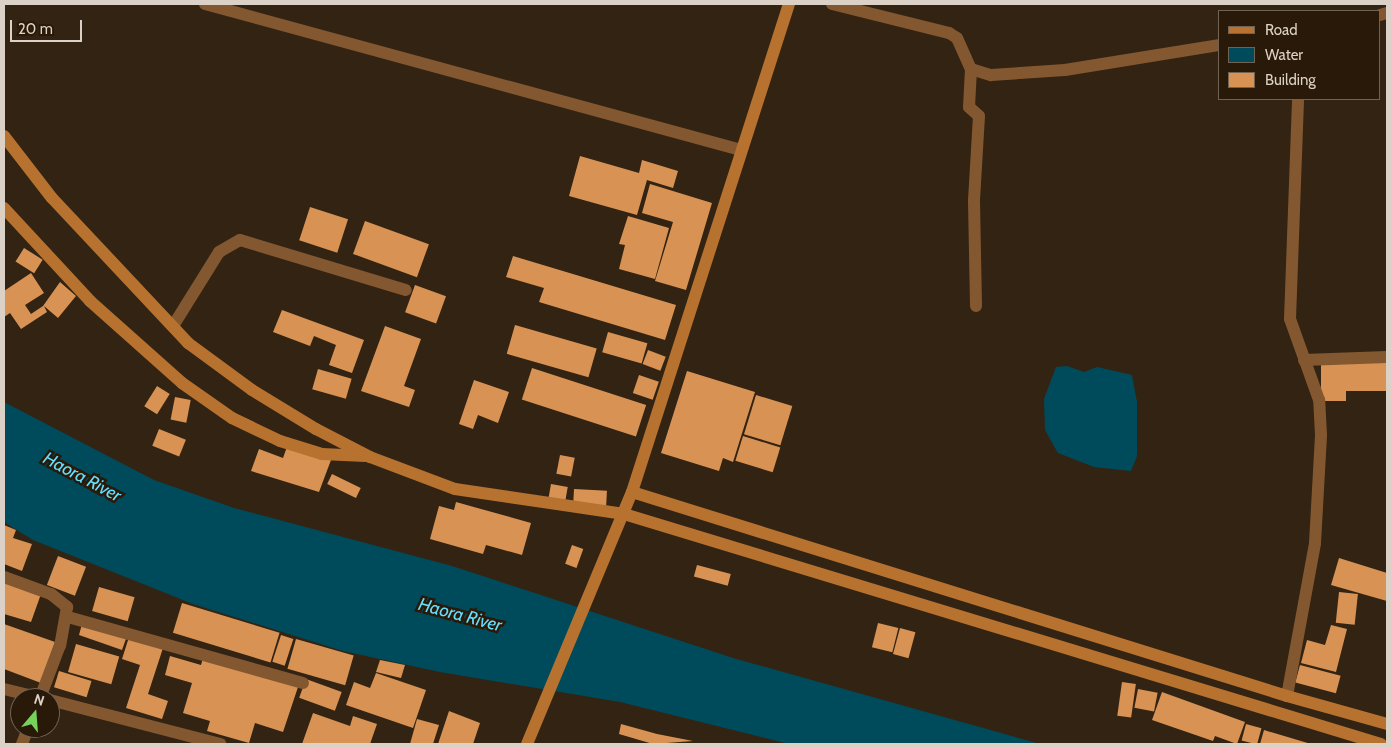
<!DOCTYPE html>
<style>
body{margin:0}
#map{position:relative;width:1391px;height:748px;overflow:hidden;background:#332312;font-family:Cabin,sans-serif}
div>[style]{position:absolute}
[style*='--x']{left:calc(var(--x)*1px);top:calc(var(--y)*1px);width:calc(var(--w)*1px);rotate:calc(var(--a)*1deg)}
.water>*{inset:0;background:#004b5b}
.building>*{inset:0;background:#d89354;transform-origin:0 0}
.street>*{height:12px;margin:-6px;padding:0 6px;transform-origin:6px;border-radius:6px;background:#835831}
.secondary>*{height:12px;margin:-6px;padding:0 6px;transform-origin:6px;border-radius:6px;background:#b7722f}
span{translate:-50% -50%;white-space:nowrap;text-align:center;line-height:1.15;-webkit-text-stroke:5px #291908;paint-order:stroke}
.water-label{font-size:18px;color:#65defe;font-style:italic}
.frame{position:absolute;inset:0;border:5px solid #dcd1c6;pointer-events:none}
.legend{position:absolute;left:1218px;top:10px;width:162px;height:90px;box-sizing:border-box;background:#291908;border:1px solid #716354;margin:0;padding:6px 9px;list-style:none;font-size:15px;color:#dcd1c6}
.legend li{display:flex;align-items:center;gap:10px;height:25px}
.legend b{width:25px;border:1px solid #716354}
.north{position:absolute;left:10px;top:688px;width:50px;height:50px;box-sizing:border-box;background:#291908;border:1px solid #716354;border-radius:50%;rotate:18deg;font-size:14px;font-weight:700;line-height:20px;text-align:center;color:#dcd1c6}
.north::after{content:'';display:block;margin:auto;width:18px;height:22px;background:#76d25a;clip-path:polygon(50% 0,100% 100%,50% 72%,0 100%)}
.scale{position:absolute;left:10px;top:20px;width:72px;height:22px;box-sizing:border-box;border:2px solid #dcd1c6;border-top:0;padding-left:6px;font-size:15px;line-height:18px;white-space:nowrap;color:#dcd1c6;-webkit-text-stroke:4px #291908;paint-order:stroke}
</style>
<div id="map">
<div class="water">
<i style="clip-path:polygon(1067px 366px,1084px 372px,1097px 367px,1132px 375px,1137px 402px,1137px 456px,1131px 471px,1094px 467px,1058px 453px,1045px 430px,1044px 399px,1056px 367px)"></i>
<i style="clip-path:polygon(4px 402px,154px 480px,234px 508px,452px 566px,733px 658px,1040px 744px,785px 743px,620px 702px,440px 672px,343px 651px,193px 604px,33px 540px,4px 522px)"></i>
</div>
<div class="building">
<i style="clip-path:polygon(580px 156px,639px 173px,642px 160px,678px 171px,673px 188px,647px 180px,637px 215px,569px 196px)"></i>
<i style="clip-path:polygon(650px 184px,712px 203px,686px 290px,655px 281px,673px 222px,642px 213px)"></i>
<i style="left:310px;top:207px;width:40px;height:35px;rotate:18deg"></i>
<i style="clip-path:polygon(628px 216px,669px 228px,655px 279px,619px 269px,625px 245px,619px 244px)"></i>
<i style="left:365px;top:221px;width:68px;height:35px;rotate:20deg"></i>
<i style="left:24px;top:248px;width:22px;height:16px;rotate:32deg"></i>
<i style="clip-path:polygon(513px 256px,676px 305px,665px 340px,539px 302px,544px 288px,506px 277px)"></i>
<i style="clip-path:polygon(31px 273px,44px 293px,25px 305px,31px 314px,43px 306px,60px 282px,76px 296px,58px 318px,44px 306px,47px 312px,21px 329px,10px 313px,4px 317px,4px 291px)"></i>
<i style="left:415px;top:285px;width:33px;height:29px;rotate:20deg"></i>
<i style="clip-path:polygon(282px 310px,364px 340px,352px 373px,329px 365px,336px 345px,314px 336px,310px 346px,273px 332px)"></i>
<i style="left:515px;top:325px;width:85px;height:30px;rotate:16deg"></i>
<i style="clip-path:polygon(385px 326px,421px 339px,404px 386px,415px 390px,409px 407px,361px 391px)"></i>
<i style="left:608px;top:332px;width:41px;height:21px;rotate:16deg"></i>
<i style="left:648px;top:350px;width:19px;height:15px;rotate:21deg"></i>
<i style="clip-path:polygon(1387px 361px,1387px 391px,1346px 391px,1346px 401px,1321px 401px,1321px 362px)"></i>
<i style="left:532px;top:368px;width:120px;height:33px;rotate:18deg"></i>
<i style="left:318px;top:369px;width:35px;height:21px;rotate:16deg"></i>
<i style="clip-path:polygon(687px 371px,755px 392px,733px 462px,723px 458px,719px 471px,661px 453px)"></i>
<i style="left:639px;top:375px;width:21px;height:19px;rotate:19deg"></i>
<i style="clip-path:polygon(474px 380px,509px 392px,498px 423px,478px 415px,473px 429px,459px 424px)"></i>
<i style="left:157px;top:386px;width:15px;height:24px;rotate:32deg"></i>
<i style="left:756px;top:395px;width:38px;height:41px;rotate:17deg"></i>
<i style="left:175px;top:397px;width:16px;height:23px;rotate:11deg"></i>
<i style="left:159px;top:429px;width:29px;height:18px;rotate:22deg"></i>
<i style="left:743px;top:436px;width:39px;height:26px;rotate:17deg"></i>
<i style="clip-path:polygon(288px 444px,331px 460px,319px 492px,251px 471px,259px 449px,283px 458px)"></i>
<i style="left:560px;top:455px;width:15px;height:19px;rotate:11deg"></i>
<i style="left:332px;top:474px;width:32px;height:11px;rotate:26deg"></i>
<i style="left:551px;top:484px;width:17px;height:17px;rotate:10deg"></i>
<i style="left:574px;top:489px;width:33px;height:15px;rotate:3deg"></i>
<i style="clip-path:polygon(456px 502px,531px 523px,522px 555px,486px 545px,483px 554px,430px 539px,439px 506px,454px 510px)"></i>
<i style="clip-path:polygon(4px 525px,16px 530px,13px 538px,32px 544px,22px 571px,4px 564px)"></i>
<i style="left:572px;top:545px;width:12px;height:20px;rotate:20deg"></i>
<i style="left:58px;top:556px;width:30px;height:31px;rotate:21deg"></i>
<i style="clip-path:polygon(1339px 558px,1387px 573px,1387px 601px,1331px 585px)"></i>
<i style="left:697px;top:565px;width:35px;height:12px;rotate:15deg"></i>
<i style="clip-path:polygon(4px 581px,41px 594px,31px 622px,4px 614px)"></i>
<i style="left:99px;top:587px;width:37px;height:25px;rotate:16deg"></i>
<i style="left:1339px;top:592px;width:19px;height:31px;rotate:6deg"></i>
<i style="left:182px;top:603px;width:102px;height:31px;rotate:17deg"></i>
<i style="left:878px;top:623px;width:21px;height:25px;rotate:14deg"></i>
<i style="clip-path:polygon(4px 624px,55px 642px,41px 683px,4px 669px)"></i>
<i style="clip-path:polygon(82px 624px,127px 636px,122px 650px,79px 635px)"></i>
<i style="clip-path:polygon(1331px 625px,1347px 629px,1336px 672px,1301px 663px,1307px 640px,1325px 645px)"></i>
<i style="left:900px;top:628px;width:16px;height:27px;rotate:15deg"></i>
<i style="left:281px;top:635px;width:13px;height:28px;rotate:18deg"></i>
<i style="clip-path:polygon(129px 637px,163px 648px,148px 694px,168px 701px,162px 719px,126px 708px,140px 665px,122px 659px)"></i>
<i style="left:296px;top:639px;width:60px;height:31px;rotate:16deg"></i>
<i style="left:76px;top:644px;width:45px;height:29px;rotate:16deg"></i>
<i style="clip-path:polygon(170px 656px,201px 665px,203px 658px,298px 687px,283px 732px,255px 723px,249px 743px,207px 731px,210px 721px,183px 713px,192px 683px,165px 675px)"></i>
<i style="clip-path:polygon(380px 660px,405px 665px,401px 678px,376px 672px)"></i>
<i style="left:1300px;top:665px;width:42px;height:18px;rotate:15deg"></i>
<i style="left:59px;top:671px;width:34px;height:17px;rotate:17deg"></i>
<i style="clip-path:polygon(376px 673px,426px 690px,413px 728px,346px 705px,354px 682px,370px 688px)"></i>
<i style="left:306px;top:679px;width:38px;height:20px;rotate:20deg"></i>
<i style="left:1122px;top:682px;width:14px;height:34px;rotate:8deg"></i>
<i style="left:1138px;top:689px;width:20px;height:19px;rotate:11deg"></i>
<i style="clip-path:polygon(1162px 692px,1245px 722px,1237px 744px,1215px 736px,1213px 741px,1152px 720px)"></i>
<i style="clip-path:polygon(449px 711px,480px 723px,473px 744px,438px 744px)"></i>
<i style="clip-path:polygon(313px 713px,350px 726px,353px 716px,377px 724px,370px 744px,302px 744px)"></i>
<i style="clip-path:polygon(417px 719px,439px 725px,433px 744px,410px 744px)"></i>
<i style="clip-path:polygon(621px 724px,657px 734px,693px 741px,653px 744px,619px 734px)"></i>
<i style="left:1246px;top:724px;width:16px;height:17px;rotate:15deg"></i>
<i style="clip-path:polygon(1264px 730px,1311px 744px,1260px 744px)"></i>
</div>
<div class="street">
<i style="--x:205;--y:4;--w:556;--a:15.24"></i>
<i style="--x:832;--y:4;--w:121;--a:13.9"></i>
<i style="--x:949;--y:33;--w:9;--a:32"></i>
<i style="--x:957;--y:38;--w:34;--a:66"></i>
<i style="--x:971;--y:69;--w:21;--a:17"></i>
<i style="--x:991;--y:75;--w:74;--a:-3.9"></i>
<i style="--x:1065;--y:70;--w:157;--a:-9.2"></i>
<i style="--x:1380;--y:15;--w:7;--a:-16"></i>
<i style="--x:971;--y:69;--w:38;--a:93"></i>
<i style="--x:969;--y:107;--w:13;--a:42"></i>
<i style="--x:979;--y:116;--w:85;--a:93.4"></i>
<i style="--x:974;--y:201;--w:105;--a:88.9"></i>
<i style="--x:173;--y:326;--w:87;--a:-58.1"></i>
<i style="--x:219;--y:252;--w:24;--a:-30"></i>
<i style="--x:240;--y:240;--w:173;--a:16.8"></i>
<i style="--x:1304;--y:360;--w:83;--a:-2.1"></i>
<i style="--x:4;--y:577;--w:50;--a:19.9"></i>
<i style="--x:51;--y:594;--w:21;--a:39"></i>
<i style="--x:67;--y:607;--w:39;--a:100"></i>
<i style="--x:60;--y:645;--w:57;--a:110.7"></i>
<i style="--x:68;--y:617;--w:244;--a:15.7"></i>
<i style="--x:4;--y:689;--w:38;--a:14"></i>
<i style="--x:1287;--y:696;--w:156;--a:-79.6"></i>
<i style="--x:1315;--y:543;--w:108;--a:-86.8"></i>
<i style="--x:1321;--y:435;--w:35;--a:-93"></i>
<i style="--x:1319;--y:400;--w:86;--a:-109.7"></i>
<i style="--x:1290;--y:319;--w:220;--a:-87.9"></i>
<i style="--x:50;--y:700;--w:176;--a:14.5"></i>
<i style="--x:22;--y:744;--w:17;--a:-69"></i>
</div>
<div class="secondary">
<i style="--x:4;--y:136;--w:78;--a:52.3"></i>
<i style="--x:52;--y:198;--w:199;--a:46.8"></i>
<i style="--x:188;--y:343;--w:79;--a:36.3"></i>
<i style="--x:252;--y:390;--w:75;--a:31.4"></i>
<i style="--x:316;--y:429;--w:61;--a:27.4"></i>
<i style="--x:370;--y:457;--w:91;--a:20.6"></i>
<i style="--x:455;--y:489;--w:171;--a:8.4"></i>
<i style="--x:624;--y:514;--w:791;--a:16.9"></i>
<i style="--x:4;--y:208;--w:127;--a:47.2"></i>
<i style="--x:90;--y:301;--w:123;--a:41.7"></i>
<i style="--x:182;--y:383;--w:61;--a:35"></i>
<i style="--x:232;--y:418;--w:53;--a:25.6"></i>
<i style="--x:280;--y:441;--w:44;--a:17.2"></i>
<i style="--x:322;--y:454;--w:43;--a:2.7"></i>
<i style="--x:632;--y:492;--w:686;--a:17.3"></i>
<i style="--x:1287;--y:696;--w:104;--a:15.6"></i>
<i style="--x:527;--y:744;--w:273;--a:-67.4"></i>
<i style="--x:632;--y:492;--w:513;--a:-72.17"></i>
</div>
<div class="water-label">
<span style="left:82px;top:477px;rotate:28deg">Haora River</span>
<span style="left:460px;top:615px;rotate:15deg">Haora River</span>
</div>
<div class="frame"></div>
<ul class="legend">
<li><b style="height:6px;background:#b7722f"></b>Road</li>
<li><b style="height:14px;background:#004b5b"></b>Water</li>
<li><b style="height:14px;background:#d89354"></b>Building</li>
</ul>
<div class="north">N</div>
<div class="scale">20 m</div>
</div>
